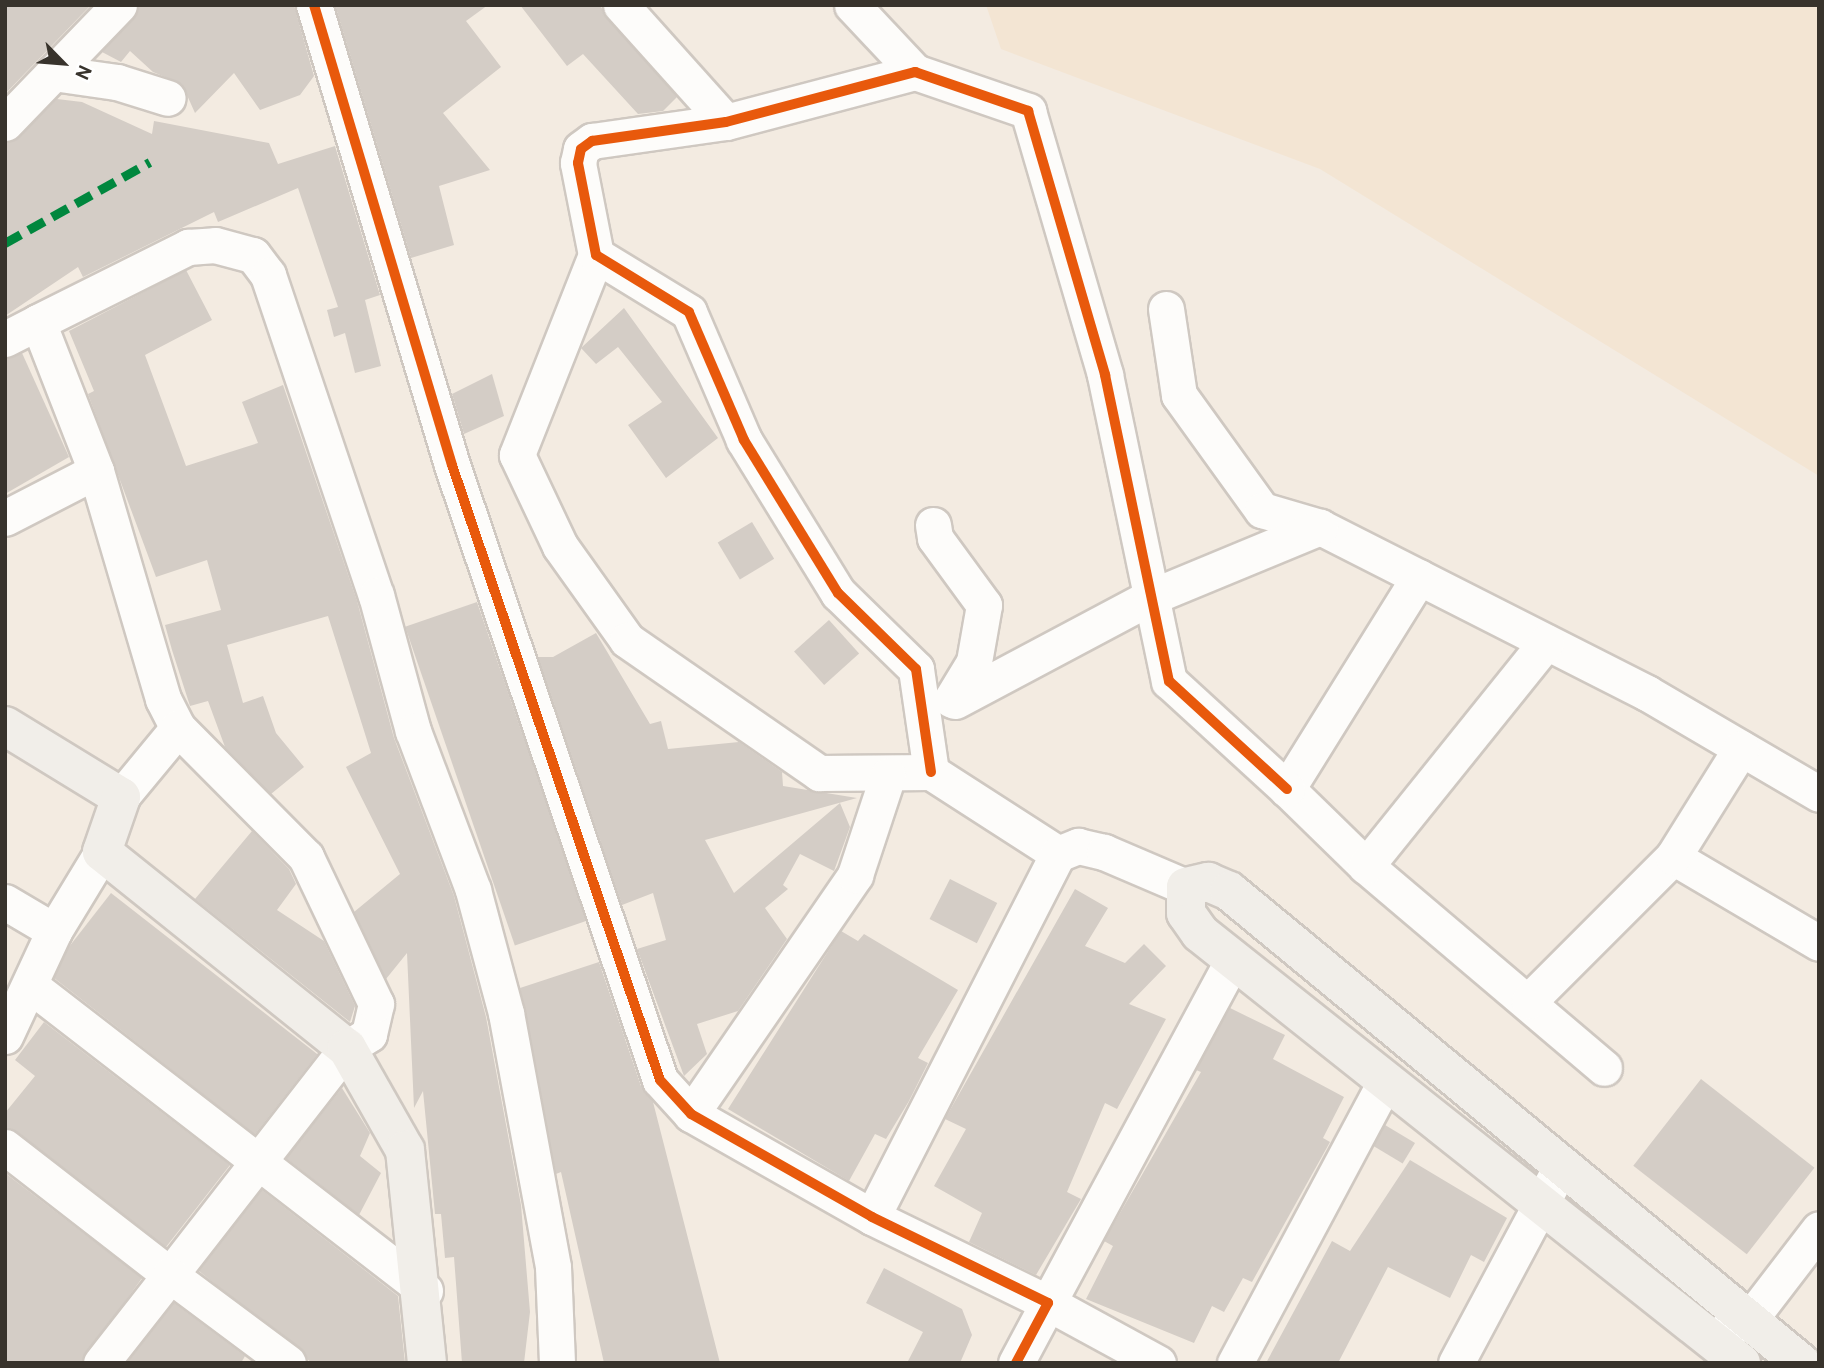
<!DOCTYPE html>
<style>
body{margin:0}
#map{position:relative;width:1824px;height:1368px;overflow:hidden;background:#f3ebe1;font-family:Overpass,sans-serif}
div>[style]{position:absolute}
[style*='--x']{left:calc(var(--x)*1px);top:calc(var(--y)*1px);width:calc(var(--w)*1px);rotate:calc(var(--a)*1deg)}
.built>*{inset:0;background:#f3e5d3}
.building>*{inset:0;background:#d4cdc6;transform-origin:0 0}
.roads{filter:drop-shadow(2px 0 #cfc8c1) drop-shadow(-2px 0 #cfc8c1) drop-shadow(0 2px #cfc8c1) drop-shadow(0 -2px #cfc8c1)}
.street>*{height:35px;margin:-17.5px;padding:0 17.5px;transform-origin:17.5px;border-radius:17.5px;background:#fdfcfa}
.secondary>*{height:38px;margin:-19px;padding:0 19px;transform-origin:19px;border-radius:19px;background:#f1eee9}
.quiet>*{height:9px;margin-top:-4.5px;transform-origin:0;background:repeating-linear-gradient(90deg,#00873e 0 18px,transparent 0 27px)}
.cycleway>*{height:10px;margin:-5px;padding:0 5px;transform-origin:5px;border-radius:5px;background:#e8590c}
span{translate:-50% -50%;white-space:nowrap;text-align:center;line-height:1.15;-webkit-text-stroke:5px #fff;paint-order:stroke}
.frame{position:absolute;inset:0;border:7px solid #38332c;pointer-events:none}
.north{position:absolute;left:28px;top:28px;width:70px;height:70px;-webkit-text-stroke:5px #fff;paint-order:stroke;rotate:115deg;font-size:19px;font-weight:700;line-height:28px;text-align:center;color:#38332c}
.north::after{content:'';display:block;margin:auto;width:24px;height:32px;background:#38332c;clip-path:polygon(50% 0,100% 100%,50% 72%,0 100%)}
</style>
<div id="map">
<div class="built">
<i style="clip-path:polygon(986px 5px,1819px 5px,1819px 476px,1320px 169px,1001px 49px)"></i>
</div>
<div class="building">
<i style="clip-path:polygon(5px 5px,91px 5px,5px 94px)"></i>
<i style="clip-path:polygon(139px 5px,294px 5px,314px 76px,300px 95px,260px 110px,234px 73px,195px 113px,182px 84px,153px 72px,130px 51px,121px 62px,102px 52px)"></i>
<i style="clip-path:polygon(335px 5px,488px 5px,466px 21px,501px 67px,443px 113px,490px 170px,439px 186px,454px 245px,411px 258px)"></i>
<i style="clip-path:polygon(520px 5px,599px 5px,677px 97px,663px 111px,638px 114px,583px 54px,567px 66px)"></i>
<i style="clip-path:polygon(57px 99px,82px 102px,152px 134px,154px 121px,269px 143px,278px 164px,335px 146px,380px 295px,365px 300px,381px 366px,355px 373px,345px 333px,334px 337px,327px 310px,338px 307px,298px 188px,218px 222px,214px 212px,83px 277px,78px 267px,5px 316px,5px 143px,19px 137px)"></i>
<i style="clip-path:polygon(186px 270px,212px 320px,145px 355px,186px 466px,258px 443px,242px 402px,283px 385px,357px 601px,394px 738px,454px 896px,486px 1017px,521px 1205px,530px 1312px,524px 1363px,462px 1363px,454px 1257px,445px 1258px,441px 1214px,435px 1214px,423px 1091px,414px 1108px,407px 953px,386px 979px,354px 912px,400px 874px,346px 767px,371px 753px,328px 616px,227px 645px,243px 703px,263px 696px,276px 733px,304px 767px,271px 794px,225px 747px,208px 701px,190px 706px,172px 650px,165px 625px,221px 610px,207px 560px,156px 577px,88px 394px,94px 391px,69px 331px)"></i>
<i style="clip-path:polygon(624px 308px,718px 438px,666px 478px,628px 425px,662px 402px,618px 347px,596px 364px,581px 348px)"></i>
<i style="clip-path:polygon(22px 353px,69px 457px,5px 494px,5px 359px)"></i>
<i style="clip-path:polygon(492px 374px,504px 416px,464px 434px,452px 394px)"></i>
<i style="left:752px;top:522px;width:43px;height:40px;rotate:59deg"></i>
<i style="left:477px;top:602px;width:337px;height:76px;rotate:71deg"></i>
<i style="left:829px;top:620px;width:45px;height:47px;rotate:48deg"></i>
<i style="clip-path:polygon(596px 633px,650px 724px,661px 721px,668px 749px,739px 742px,782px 772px,783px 786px,857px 798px,705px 840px,734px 893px,840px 803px,850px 827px,834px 871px,800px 854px,783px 885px,788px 889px,765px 908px,787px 939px,738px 1011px,697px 1024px,707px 1054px,684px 1076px,637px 949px,666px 940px,653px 893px,622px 905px,538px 657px,553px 657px)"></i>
<i style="clip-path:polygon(252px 831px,289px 869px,296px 884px,277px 910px,324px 941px,355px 1006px,350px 1022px,195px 899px)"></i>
<i style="left:950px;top:879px;width:53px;height:45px;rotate:27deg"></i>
<i style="clip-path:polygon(1075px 889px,1108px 908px,1085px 946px,1125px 963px,1144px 944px,1166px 966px,1129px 1004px,1166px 1019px,1117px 1109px,1105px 1103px,1067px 1192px,1081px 1199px,1036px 1275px,969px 1242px,982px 1213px,934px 1186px,966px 1129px,945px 1119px)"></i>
<i style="left:111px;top:893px;width:262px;height:102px;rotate:38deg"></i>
<i style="clip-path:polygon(841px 931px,858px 941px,864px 934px,958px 990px,918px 1058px,928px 1063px,909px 1101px,886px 1139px,875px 1134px,849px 1181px,728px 1109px)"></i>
<i style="clip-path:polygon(599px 962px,641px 1086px,653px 1102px,720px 1363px,604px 1363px,561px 1172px,556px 1174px,520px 988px)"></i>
<i style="clip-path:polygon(1230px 1008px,1285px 1035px,1273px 1059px,1344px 1097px,1323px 1138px,1330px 1142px,1252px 1282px,1243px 1278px,1224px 1312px,1212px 1306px,1194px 1343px,1086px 1299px,1113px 1246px,1104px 1241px,1201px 1072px,1196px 1070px)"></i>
<i style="clip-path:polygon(44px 1022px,230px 1165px,166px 1247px,5px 1127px,5px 1113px,35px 1076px,15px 1060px)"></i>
<i style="left:1701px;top:1079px;width:144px;height:110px;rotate:38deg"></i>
<i style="clip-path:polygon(342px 1088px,370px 1133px,360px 1156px,381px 1173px,359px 1215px,286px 1158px)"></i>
<i style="left:1385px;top:1125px;width:35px;height:24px;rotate:31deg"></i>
<i style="clip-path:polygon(1410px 1160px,1507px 1218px,1484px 1262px,1471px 1255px,1450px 1298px,1388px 1267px,1338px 1363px,1266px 1363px,1332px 1241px,1350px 1251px)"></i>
<i style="clip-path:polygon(5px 1173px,142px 1278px,81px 1363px,5px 1363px)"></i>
<i style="clip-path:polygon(262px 1190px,398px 1296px,405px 1363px,312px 1363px,199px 1271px)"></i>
<i style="clip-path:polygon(884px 1268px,962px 1309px,972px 1335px,960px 1363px,907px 1363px,923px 1332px,866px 1303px)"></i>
<i style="clip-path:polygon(174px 1303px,245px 1356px,241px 1363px,127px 1363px)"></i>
</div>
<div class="roads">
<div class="street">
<i style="--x:314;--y:5;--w:480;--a:73.3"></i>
<i style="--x:452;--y:465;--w:649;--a:71.31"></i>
<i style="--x:660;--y:1080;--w:46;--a:47.6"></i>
<i style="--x:691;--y:1114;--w:208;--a:29.6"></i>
<i style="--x:872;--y:1217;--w:196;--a:26"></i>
<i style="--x:1048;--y:1303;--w:68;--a:118.1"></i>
<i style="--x:621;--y:5;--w:157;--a:48.1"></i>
<i style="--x:852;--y:5;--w:92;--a:46.8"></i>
<i style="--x:53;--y:73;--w:65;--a:8"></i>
<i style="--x:117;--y:82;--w:53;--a:17.4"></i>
<i style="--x:5;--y:123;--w:164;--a:-46"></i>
<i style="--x:596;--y:255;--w:215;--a:111.6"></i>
<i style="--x:517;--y:455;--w:101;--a:64.7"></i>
<i style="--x:560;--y:546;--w:115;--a:54.5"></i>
<i style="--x:627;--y:640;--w:234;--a:34.7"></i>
<i style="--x:819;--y:773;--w:112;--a:-0.5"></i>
<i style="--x:931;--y:772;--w:151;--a:32.8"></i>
<i style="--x:1166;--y:309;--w:87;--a:81.4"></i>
<i style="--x:1179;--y:395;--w:142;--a:54.2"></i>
<i style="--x:1262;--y:510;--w:60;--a:16.3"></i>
<i style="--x:1320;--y:527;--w:367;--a:26.9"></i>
<i style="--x:1647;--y:693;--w:199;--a:30.4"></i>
<i style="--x:38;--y:322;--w:168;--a:-26.6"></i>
<i style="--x:188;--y:247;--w:27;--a:-4"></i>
<i style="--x:215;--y:245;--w:39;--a:15"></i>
<i style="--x:253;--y:255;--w:25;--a:53"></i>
<i style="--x:268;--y:275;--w:338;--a:71.4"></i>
<i style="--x:376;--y:595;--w:141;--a:74.8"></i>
<i style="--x:413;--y:731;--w:170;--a:69.3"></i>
<i style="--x:473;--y:890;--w:127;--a:75"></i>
<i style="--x:506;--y:1013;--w:258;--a:79.5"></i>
<i style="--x:553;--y:1267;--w:96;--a:87.6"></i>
<i style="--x:5;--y:339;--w:37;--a:-27"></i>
<i style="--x:38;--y:322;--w:160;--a:68.7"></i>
<i style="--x:96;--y:471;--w:102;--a:152.7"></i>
<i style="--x:96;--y:471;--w:238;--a:73.6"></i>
<i style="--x:163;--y:699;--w:33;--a:63"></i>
<i style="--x:933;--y:525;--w:13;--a:81"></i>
<i style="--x:935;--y:538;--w:83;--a:53.8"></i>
<i style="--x:984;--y:605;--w:58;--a:100"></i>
<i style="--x:974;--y:662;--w:44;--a:121.2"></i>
<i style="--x:1419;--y:577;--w:250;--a:121.9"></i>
<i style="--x:1287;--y:789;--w:110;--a:44.3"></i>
<i style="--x:1366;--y:866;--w:312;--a:40.3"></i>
<i style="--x:955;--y:701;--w:222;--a:-28"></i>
<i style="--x:1151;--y:597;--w:183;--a:-22.5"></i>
<i style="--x:931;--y:772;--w:104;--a:-98.3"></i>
<i style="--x:916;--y:669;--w:109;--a:-135.7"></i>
<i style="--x:838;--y:593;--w:180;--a:-121.6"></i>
<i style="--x:744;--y:440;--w:139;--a:-113.3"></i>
<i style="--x:689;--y:312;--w:109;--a:-148.5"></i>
<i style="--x:596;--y:255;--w:94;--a:-101.1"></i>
<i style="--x:578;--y:163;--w:14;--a:-78"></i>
<i style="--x:581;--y:149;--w:14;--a:-36"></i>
<i style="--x:592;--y:141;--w:135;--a:-8.1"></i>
<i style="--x:726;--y:122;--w:196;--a:-14.8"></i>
<i style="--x:915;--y:72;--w:120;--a:19"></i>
<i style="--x:1028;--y:111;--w:275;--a:73.7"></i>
<i style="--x:1105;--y:375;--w:313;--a:78.2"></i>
<i style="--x:1169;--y:681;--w:160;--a:42.5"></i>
<i style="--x:1673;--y:857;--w:169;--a:30.5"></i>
<i style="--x:1366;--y:866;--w:287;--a:-51.2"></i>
<i style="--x:5;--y:902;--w:57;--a:30.6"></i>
<i style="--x:54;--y:931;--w:116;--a:115"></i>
<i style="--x:54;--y:931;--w:92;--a:-58.7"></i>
<i style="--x:31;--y:986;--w:498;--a:37.7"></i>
<i style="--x:1529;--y:1001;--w:204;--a:-45"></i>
<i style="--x:1673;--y:857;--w:128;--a:-58"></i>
<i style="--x:691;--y:1114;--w:290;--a:-55.5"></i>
<i style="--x:855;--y:875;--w:105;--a:-71.7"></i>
<i style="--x:5;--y:1147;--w:209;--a:37.8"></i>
<i style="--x:170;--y:1275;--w:288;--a:-52.1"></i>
<i style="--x:347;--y:1048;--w:26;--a:-32"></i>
<i style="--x:369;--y:1034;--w:31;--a:-77"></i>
<i style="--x:376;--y:1004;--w:163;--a:-115.5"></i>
<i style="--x:306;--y:857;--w:182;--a:-134.8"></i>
<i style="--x:178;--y:728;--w:89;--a:129.6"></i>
<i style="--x:872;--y:1217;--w:408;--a:-62.9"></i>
<i style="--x:1058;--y:854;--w:22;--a:-22"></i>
<i style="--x:1078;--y:846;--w:27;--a:13"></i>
<i style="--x:1104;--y:852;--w:89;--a:23.1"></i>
<i style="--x:1723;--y:1332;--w:30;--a:-26"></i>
<i style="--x:1750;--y:1319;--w:113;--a:-52.5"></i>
<i style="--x:101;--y:1363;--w:112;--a:-51.9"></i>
<i style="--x:170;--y:1275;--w:147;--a:36.7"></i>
<i style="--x:1158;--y:1363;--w:125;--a:-151.4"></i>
<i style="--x:1048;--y:1303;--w:391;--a:-61.7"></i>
<i style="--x:1235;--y:1363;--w:321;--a:-61.9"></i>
<i style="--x:1456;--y:1363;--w:223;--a:-61.9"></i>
</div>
<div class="secondary">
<i style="--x:5;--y:726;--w:136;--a:31.5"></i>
<i style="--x:121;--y:797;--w:58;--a:109.1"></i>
<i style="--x:102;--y:852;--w:314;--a:38.7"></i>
<i style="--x:347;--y:1048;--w:117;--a:60.4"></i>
<i style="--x:405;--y:1150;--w:214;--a:84.1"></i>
<i style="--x:1741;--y:1363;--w:691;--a:-141.52"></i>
<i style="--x:1200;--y:933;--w:24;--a:-125"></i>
<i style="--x:1186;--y:913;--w:26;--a:-90"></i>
<i style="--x:1186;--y:887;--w:23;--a:-13"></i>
<i style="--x:1208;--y:882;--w:23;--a:23"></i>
<i style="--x:1229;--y:891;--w:742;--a:39.53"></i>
</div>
</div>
<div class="quiet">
<i style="--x:5;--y:243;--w:166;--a:-29.2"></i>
</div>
<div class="cycleway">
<i style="--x:314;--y:5;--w:480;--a:73.3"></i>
<i style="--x:452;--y:465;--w:649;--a:71.31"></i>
<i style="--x:660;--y:1080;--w:46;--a:47.6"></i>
<i style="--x:691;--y:1114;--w:208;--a:29.6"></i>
<i style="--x:872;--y:1217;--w:196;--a:26"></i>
<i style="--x:1048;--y:1303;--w:68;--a:118.1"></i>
<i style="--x:931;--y:772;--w:104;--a:-98.3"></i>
<i style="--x:916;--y:669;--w:109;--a:-135.7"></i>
<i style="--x:838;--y:593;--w:180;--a:-121.6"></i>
<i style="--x:744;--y:440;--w:139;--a:-113.3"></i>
<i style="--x:689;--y:312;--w:109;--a:-148.5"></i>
<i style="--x:596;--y:255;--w:94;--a:-101.1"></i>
<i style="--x:578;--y:163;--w:14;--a:-78"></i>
<i style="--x:581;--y:149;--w:14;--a:-36"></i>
<i style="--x:592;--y:141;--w:135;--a:-8.1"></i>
<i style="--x:726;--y:122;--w:196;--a:-14.8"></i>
<i style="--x:915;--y:72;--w:120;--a:19"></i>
<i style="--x:1028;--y:111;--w:275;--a:73.7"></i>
<i style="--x:1105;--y:375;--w:313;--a:78.2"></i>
<i style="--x:1169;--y:681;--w:160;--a:42.5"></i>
</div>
<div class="frame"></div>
<div class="north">N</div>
</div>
